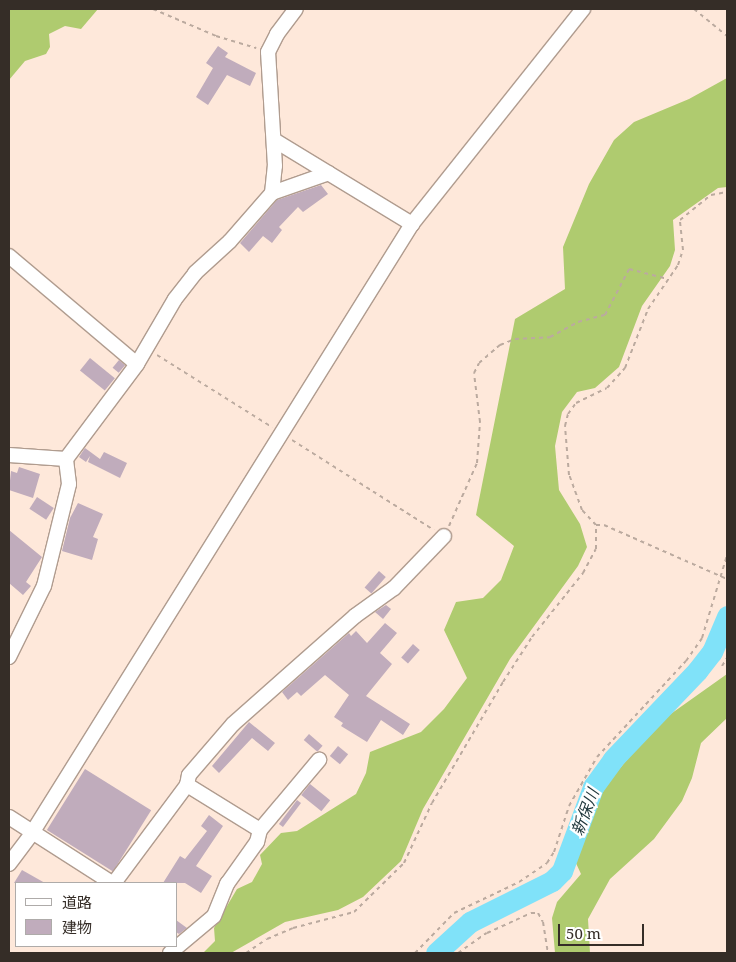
<!DOCTYPE html>
<meta charset="utf-8">
<style>
body{margin:0}
#map{position:relative;width:736px;height:962px;overflow:hidden;background:#fee8da;font-family:"Noto Serif","Noto Sans JP",serif}
div>[style]{position:absolute}
[style*='--x']{left:calc(var(--x)*1px);top:calc(var(--y)*1px);width:calc(var(--w)*1px);rotate:calc(var(--a)*1deg)}
.forest>*{inset:0;background:#afcb6f}
.river>*{height:21px;margin:-10.5px;padding:0 10.5px;transform-origin:10.5px;border-radius:10.5px;background:#80e2f9}
.building>*{inset:0;background:#c0acbc;transform-origin:0 0}
.path>*{height:2px;margin-top:-1px;transform-origin:0;background:repeating-linear-gradient(90deg,#bbaa9f 0 4px,transparent 0 8px)}
.roads{filter:drop-shadow(1px 0 #b09c8f) drop-shadow(-1px 0 #b09c8f) drop-shadow(0 1px #b09c8f) drop-shadow(0 -1px #b09c8f)}
.minor>*{height:14px;margin:-7px;padding:0 7px;transform-origin:7px;border-radius:7px;background:#fff}
span{translate:-50% -50%;white-space:nowrap;text-align:center;line-height:1.15;-webkit-text-stroke:4.5px #fff;paint-order:stroke}
.water-label{font-size:16px;color:#1e353a;font-style:italic}
.frame{position:absolute;inset:0;border:10px solid #352d27;pointer-events:none}
.legend{position:absolute;left:15px;top:882px;width:162px;height:65px;box-sizing:border-box;background:#fff;border:1px solid #aeaba9;margin:0;padding:6px 9px;list-style:none;font-size:15px;color:#352d27}
.legend li{display:flex;align-items:center;gap:10px;height:25px}
.legend b{width:25px;border:1px solid #aeaba9}
.scale{position:absolute;left:558px;top:924px;width:86px;height:22px;box-sizing:border-box;border:2px solid #352d27;border-top:0;padding-left:6px;font-size:15px;line-height:18px;white-space:nowrap;color:#352d27;-webkit-text-stroke:4px #fff;paint-order:stroke}
</style>
<div id="map">
<div class="forest">
<i style="clip-path:polygon(9px 9px,98px 9px,81px 29px,65px 26px,49px 34px,50px 47px,46px 54px,25px 61px,9px 80px)"></i>
<i style="clip-path:polygon(727px 78px,727px 187px,718px 188px,673px 220px,675px 250px,670px 266px,642px 306px,619px 367px,595px 388px,577px 392px,562px 412px,555px 446px,559px 490px,580px 524px,587px 547px,578px 566px,510px 659px,423px 809px,401px 861px,363px 897px,338px 910px,285px 922px,231px 953px,203px 953px,215px 941px,214px 928px,237px 889px,252px 882px,262px 864px,260px 855px,281px 833px,297px 831px,356px 794px,366px 773px,370px 752px,421px 732px,444px 709px,467px 678px,444px 630px,456px 602px,483px 598px,501px 580px,514px 546px,476px 515px,515px 319px,565px 289px,563px 247px,589px 184px,614px 140px,634px 122px,689px 99px)"></i>
<i style="clip-path:polygon(727px 674px,727px 718px,701px 743px,692px 778px,682px 801px,654px 839px,610px 879px,588px 919px,590px 953px,555px 953px,552px 918px,557px 902px,581px 874px,575px 861px,590px 817px,605px 786px,658px 723px)"></i>
</div>
<div class="river">
<i style="--x:436;--y:953;--w:46;--a:-42.4"></i>
<i style="--x:470;--y:922;--w:92;--a:-26.6"></i>
<i style="--x:552;--y:881;--w:14;--a:-45"></i>
<i style="--x:562;--y:871;--w:90;--a:-69.7"></i>
<i style="--x:593;--y:787;--w:34;--a:-54"></i>
<i style="--x:613;--y:759;--w:122;--a:-46.3"></i>
<i style="--x:697;--y:671;--w:24;--a:-52"></i>
<i style="--x:712;--y:652;--w:39;--a:-67"></i>
</div>
<div class="building">
<i style="clip-path:polygon(218px 46px,228px 53px,225px 57px,256px 73px,250px 86px,227px 75px,208px 105px,196px 97px,213px 68px,206px 63px)"></i>
<i style="clip-path:polygon(321px 185px,328px 194px,303px 212px,298px 207px,279px 227px,282px 230px,272px 243px,263px 236px,249px 252px,240px 243px,277px 200px)"></i>
<i style="left:90px;top:358px;width:32px;height:16px;rotate:39deg"></i>
<i style="left:119px;top:360px;width:8px;height:10px;rotate:40deg"></i>
<i style="clip-path:polygon(85px 448px,100px 459px,104px 452px,127px 463px,120px 478px,88px 462px,90px 456px,86px 462px,79px 457px)"></i>
<i style="clip-path:polygon(19px 467px,40px 474px,33px 498px,9px 490px,11px 471px,17px 473px)"></i>
<i style="left:37px;top:497px;width:20px;height:14px;rotate:33deg"></i>
<i style="clip-path:polygon(78px 503px,103px 514px,93px 537px,98px 539px,92px 560px,62px 551px,70px 518px)"></i>
<i style="clip-path:polygon(9px 530px,42px 557px,26px 582px,31px 586px,23px 595px,9px 583px)"></i>
<i style="left:379px;top:571px;width:9px;height:22px;rotate:41deg"></i>
<i style="clip-path:polygon(386px 605px,391px 609px,383px 619px,375px 612px)"></i>
<i style="clip-path:polygon(385px 623px,397px 633px,380px 653px,392px 664px,366px 696px,410px 724px,403px 735px,381px 720px,367px 742px,341px 726px,343px 723px,334px 717px,349px 695px,325px 675px,301px 696px,297px 692px,288px 700px,282px 692px,349px 633px,351px 636px,356px 631px,367px 643px)"></i>
<i style="left:413px;top:644px;width:9px;height:18px;rotate:41deg"></i>
<i style="clip-path:polygon(249px 722px,275px 743px,268px 751px,252px 738px,219px 773px,212px 766px)"></i>
<i style="left:309px;top:734px;width:18px;height:8px;rotate:41deg"></i>
<i style="left:338px;top:746px;width:13px;height:13px;rotate:39deg"></i>
<i style="left:85px;top:769px;width:78px;height:72px;rotate:32deg"></i>
<i style="left:310px;top:784px;width:26px;height:14px;rotate:39deg"></i>
<i style="left:297px;top:800px;width:5px;height:30px;rotate:37deg"></i>
<i style="clip-path:polygon(209px 815px,223px 826px,196px 866px,212px 876px,201px 893px,185px 883px,163px 883px,180px 856px,185px 859px,207px 831px,201px 826px)"></i>
<i style="clip-path:polygon(22px 870px,45px 883px,14px 883px)"></i>
<i style="clip-path:polygon(176px 920px,187px 928px,179px 934px,176px 932px)"></i>
</div>
<div class="path">
<i style="--x:153;--y:9;--w:69;--a:23.2"></i>
<i style="--x:216;--y:36;--w:42;--a:16.7"></i>
<i style="--x:694;--y:9;--w:43;--a:39.3"></i>
<i style="--x:157;--y:355;--w:136;--a:32.1"></i>
<i style="--x:292;--y:440;--w:168;--a:32.4"></i>
<i style="--x:596;--y:525;--w:8;--a:0"></i>
<i style="--x:604;--y:525;--w:134;--a:23.7"></i>
<i style="--x:449;--y:526;--w:69;--a:-66"></i>
<i style="--x:477;--y:463;--w:41;--a:-85.8"></i>
<i style="--x:480;--y:422;--w:49;--a:-97"></i>
<i style="--x:474;--y:373;--w:11;--a:-63"></i>
<i style="--x:479;--y:363;--w:28;--a:-41"></i>
<i style="--x:500;--y:345;--w:16;--a:-22"></i>
<i style="--x:515;--y:339;--w:35;--a:-3"></i>
<i style="--x:550;--y:337;--w:32;--a:-28"></i>
<i style="--x:578;--y:322;--w:28;--a:-15"></i>
<i style="--x:605;--y:315;--w:52;--a:-62.4"></i>
<i style="--x:629;--y:269;--w:40;--a:14.4"></i>
<i style="--x:722;--y:666;--w:9;--a:-58"></i>
<i style="--x:246;--y:953;--w:25;--a:-34"></i>
<i style="--x:267;--y:939;--w:28;--a:-23"></i>
<i style="--x:293;--y:928;--w:63;--a:-14.7"></i>
<i style="--x:354;--y:912;--w:70;--a:-44.4"></i>
<i style="--x:404;--y:863;--w:66;--a:-65"></i>
<i style="--x:432;--y:803;--w:140;--a:-59.6"></i>
<i style="--x:503;--y:682;--w:54;--a:-57.2"></i>
<i style="--x:532;--y:637;--w:82;--a:-51.4"></i>
<i style="--x:583;--y:573;--w:27;--a:-62"></i>
<i style="--x:596;--y:549;--w:24;--a:-90"></i>
<i style="--x:596;--y:525;--w:21;--a:-133"></i>
<i style="--x:582;--y:510;--w:37;--a:-110"></i>
<i style="--x:569;--y:475;--w:49;--a:-94.7"></i>
<i style="--x:565;--y:426;--w:12;--a:-76"></i>
<i style="--x:568;--y:414;--w:14;--a:-54"></i>
<i style="--x:576;--y:403;--w:34;--a:-26"></i>
<i style="--x:607;--y:388;--w:27;--a:-48"></i>
<i style="--x:625;--y:368;--w:63;--a:-68.7"></i>
<i style="--x:648;--y:309;--w:53;--a:-55.7"></i>
<i style="--x:678;--y:265;--w:16;--a:-72"></i>
<i style="--x:683;--y:250;--w:30;--a:-96"></i>
<i style="--x:680;--y:220;--w:40;--a:-39"></i>
<i style="--x:711;--y:195;--w:16;--a:-11"></i>
<i style="--x:415;--y:953;--w:56;--a:-45.7"></i>
<i style="--x:454;--y:913;--w:72;--a:-25.5"></i>
<i style="--x:519;--y:882;--w:34;--a:-34"></i>
<i style="--x:547;--y:863;--w:13;--a:-58"></i>
<i style="--x:554;--y:852;--w:48;--a:-71.9"></i>
<i style="--x:569;--y:806;--w:56;--a:-60.3"></i>
<i style="--x:597;--y:757;--w:131;--a:-47.2"></i>
<i style="--x:686;--y:661;--w:28;--a:-55"></i>
<i style="--x:702;--y:638;--w:87;--a:-73.2"></i>
<i style="--x:458;--y:953;--w:35;--a:-35"></i>
<i style="--x:487;--y:933;--w:48;--a:-24.4"></i>
<i style="--x:531;--y:913;--w:7;--a:0"></i>
<i style="--x:538;--y:913;--w:10;--a:61"></i>
<i style="--x:543;--y:922;--w:31;--a:81"></i>
</div>
<div class="roads">
<div class="minor">
<i style="--x:274;--y:140;--w:162;--a:31.3"></i>
<i style="--x:272;--y:193;--w:27;--a:-84"></i>
<i style="--x:275;--y:166;--w:114;--a:-93.5"></i>
<i style="--x:268;--y:52;--w:20;--a:-63"></i>
<i style="--x:277;--y:34;--w:31;--a:-53"></i>
<i style="--x:9;--y:256;--w:167;--a:40.2"></i>
<i style="--x:9;--y:455;--w:57;--a:4"></i>
<i style="--x:9;--y:657;--w:79;--a:-63.8"></i>
<i style="--x:44;--y:586;--w:105;--a:-76.2"></i>
<i style="--x:69;--y:484;--w:25;--a:-97"></i>
<i style="--x:66;--y:459;--w:119;--a:-53.2"></i>
<i style="--x:137;--y:364;--w:75;--a:-59.7"></i>
<i style="--x:175;--y:299;--w:33;--a:-52"></i>
<i style="--x:195;--y:273;--w:47;--a:-42.4"></i>
<i style="--x:230;--y:241;--w:64;--a:-48.8"></i>
<i style="--x:272;--y:193;--w:60;--a:-19.3"></i>
<i style="--x:9;--y:817;--w:122;--a:32.7"></i>
<i style="--x:260;--y:830;--w:92;--a:-49.9"></i>
<i style="--x:9;--y:864;--w:39;--a:-53"></i>
<i style="--x:32;--y:833;--w:718;--a:-58.04"></i>
<i style="--x:412;--y:224;--w:275;--a:-51.5"></i>
<i style="--x:114;--y:883;--w:122;--a:-53.3"></i>
<i style="--x:187;--y:785;--w:10;--a:-79"></i>
<i style="--x:189;--y:775;--w:67;--a:-49.2"></i>
<i style="--x:233;--y:724;--w:163;--a:-41.5"></i>
<i style="--x:355;--y:616;--w:48;--a:-35.7"></i>
<i style="--x:394;--y:588;--w:72;--a:-46.1"></i>
<i style="--x:170;--y:953;--w:57;--a:-40.1"></i>
<i style="--x:214;--y:916;--w:35;--a:-68"></i>
<i style="--x:227;--y:884;--w:52;--a:-54.5"></i>
<i style="--x:257;--y:842;--w:12;--a:-76"></i>
<i style="--x:260;--y:830;--w:86;--a:-148.3"></i>
</div>
</div>
<div class="water-label">
<span style="left:585px;top:812px;rotate:-69deg">新保川</span>
</div>
<div class="frame"></div>
<ul class="legend">
<li><b style="height:6px;background:#fff"></b>道路</li>
<li><b style="height:14px;background:#c0acbc"></b>建物</li>
</ul>
<div class="scale">50 m</div>
</div>
